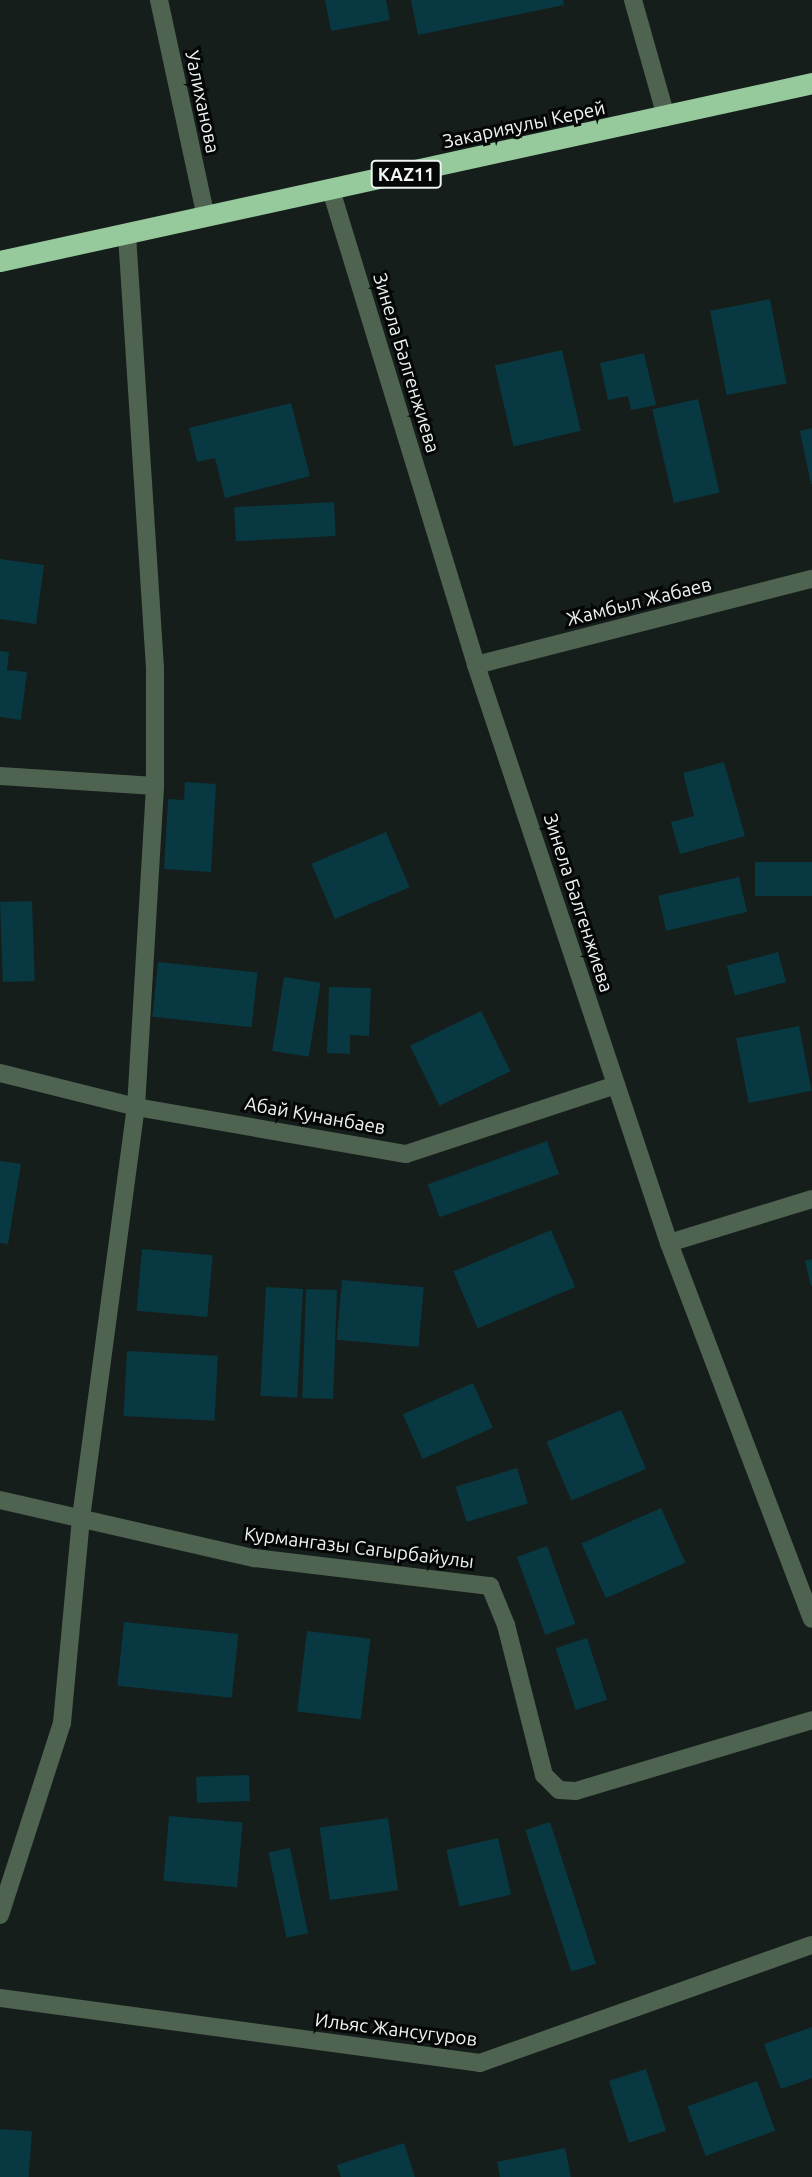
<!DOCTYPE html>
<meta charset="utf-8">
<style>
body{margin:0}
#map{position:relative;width:812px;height:2177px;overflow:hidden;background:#161e1c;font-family:Ubuntu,sans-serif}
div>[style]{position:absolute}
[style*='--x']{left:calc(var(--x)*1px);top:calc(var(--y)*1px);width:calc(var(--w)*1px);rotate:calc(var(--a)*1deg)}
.building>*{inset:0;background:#083841;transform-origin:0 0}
.minor>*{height:18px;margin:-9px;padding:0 9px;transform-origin:9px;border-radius:9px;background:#4f6351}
.highway>*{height:21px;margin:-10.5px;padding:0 10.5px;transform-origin:10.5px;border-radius:10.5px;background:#96c99b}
span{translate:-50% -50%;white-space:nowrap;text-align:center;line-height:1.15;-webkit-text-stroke:6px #050707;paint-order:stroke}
.shield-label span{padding:2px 5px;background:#050707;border:2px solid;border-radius:5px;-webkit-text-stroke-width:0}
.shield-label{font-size:18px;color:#eef4f3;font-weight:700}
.street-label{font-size:19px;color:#eef4f3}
</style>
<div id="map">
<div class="building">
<i style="clip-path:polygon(325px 0,386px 0,390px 20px,331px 31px)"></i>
<i style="clip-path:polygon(411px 0,563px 0,564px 5px,418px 35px)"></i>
<i style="left:770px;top:299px;width:86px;height:61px;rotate:79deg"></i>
<i style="left:562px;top:350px;width:83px;height:69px;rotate:77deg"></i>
<i style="clip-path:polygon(644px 353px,656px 405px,631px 410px,628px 396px,608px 400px,600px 363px)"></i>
<i style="left:698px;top:399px;width:96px;height:47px;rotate:77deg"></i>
<i style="clip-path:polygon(291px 403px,310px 476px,225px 498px,215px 458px,197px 462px,189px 428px)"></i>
<i style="clip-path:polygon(812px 428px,812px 484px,811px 484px,800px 431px)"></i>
<i style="left:334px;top:502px;width:34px;height:100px;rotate:87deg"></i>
<i style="clip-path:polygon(0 559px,44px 565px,36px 624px,0 619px)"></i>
<i style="clip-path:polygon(0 651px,9px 652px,7px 670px,27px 672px,21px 720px,0 717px)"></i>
<i style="clip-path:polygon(724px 762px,745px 836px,680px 854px,671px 822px,694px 816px,683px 773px)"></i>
<i style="clip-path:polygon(185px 782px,216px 784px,211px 872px,164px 869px,168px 799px,184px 800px)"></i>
<i style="left:386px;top:832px;width:60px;height:81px;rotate:67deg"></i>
<i style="left:812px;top:862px;width:34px;height:57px;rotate:90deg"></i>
<i style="left:739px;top:877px;width:36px;height:83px;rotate:77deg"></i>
<i style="left:32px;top:901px;width:80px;height:32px;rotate:88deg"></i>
<i style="left:778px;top:952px;width:31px;height:53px;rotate:75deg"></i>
<i style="left:158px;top:962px;width:100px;height:55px;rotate:6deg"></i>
<i style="left:284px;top:977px;width:37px;height:75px;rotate:9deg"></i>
<i style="clip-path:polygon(329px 987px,371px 988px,369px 1036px,350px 1035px,350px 1054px,327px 1053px)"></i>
<i style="left:481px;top:1011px;width:67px;height:79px;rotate:64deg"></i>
<i style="left:799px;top:1026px;width:66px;height:64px;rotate:79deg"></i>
<i style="left:547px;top:1141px;width:35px;height:127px;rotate:70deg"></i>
<i style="clip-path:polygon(0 1161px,21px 1164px,8px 1244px,0 1243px)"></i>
<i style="left:551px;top:1230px;width:62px;height:106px;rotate:67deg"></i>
<i style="left:142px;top:1249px;width:71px;height:62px;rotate:5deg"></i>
<i style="clip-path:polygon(812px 1259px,812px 1286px,811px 1286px,805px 1261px)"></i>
<i style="left:342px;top:1280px;width:82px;height:60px;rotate:5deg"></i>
<i style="left:266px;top:1287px;width:37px;height:109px;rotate:3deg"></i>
<i style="left:306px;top:1289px;width:31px;height:109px;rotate:2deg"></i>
<i style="left:127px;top:1351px;width:91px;height:65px;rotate:3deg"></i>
<i style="left:473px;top:1383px;width:49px;height:77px;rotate:66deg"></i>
<i style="left:621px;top:1410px;width:64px;height:81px;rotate:67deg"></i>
<i style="left:517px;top:1468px;width:37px;height:64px;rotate:73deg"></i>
<i style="left:661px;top:1508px;width:60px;height:87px;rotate:66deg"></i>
<i style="left:547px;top:1546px;width:83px;height:32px;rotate:70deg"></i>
<i style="left:124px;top:1622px;width:115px;height:64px;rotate:6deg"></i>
<i style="left:307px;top:1631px;width:64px;height:81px;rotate:7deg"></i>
<i style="left:587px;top:1638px;width:65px;height:33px;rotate:72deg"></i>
<i style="left:249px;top:1775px;width:26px;height:53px;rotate:88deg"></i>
<i style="left:169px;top:1816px;width:74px;height:65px;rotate:5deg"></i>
<i style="left:388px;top:1818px;width:73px;height:69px;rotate:82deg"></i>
<i style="left:550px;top:1822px;width:149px;height:26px;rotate:72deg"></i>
<i style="left:498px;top:1838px;width:58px;height:53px;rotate:77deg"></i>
<i style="left:290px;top:1848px;width:87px;height:22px;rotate:78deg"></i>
<i style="clip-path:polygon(812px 2027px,812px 2078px,781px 2089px,764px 2044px)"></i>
<i style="left:646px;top:2069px;width:65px;height:39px;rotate:72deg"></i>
<i style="left:757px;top:2081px;width:53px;height:74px;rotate:70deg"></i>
<i style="left:0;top:2129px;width:32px;height:48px;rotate:4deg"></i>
<i style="clip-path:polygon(404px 2143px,415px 2177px,341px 2177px,337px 2165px)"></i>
<i style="clip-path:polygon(565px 2148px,571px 2177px,500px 2177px,497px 2162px)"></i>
</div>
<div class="minor">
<i style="--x:159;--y:0;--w:218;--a:77.8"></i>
<i style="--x:633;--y:0;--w:122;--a:74.2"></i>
<i style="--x:331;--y:190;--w:497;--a:73"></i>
<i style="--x:476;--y:665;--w:609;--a:71.54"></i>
<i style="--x:669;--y:1243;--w:402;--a:69.2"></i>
<i style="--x:476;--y:665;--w:347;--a:-14.4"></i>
<i style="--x:0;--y:776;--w:155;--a:3.7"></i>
<i style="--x:0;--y:1073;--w:140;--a:14"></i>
<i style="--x:136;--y:1107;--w:274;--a:9.9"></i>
<i style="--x:406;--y:1154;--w:221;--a:-18.2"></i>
<i style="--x:669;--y:1243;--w:150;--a:-17.1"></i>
<i style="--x:0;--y:1500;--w:261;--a:12.9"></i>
<i style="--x:254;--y:1558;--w:238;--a:6.8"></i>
<i style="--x:490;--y:1586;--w:42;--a:67.7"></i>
<i style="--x:506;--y:1625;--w:155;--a:75.8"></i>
<i style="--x:544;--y:1775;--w:21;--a:45"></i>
<i style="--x:559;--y:1790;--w:17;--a:3"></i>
<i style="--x:576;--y:1791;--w:246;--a:-16.7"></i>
<i style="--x:0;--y:1915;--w:202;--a:-72.1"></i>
<i style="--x:62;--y:1723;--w:206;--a:-84.7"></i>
<i style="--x:81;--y:1518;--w:415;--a:-82.4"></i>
<i style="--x:136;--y:1107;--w:322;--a:-86.6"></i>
<i style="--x:155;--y:786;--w:118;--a:-90"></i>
<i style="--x:155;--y:668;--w:434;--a:-93.7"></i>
<i style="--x:0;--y:1998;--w:484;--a:7.7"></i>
<i style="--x:480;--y:2063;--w:352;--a:-19.6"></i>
</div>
<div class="highway">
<i style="--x:0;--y:261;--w:831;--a:-12.36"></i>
</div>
<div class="shield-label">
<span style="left:406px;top:174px">KAZ11</span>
</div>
<div class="street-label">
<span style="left:202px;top:102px;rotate:78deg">Уалиханова</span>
<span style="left:524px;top:125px;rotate:-12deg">Закарияулы Керей</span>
<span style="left:406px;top:363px;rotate:73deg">Зинела Балгенжиева</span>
<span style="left:639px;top:602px;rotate:-14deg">Жамбыл Жабаев</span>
<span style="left:578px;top:903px;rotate:72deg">Зинела Балгенжиева</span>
<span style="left:315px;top:1116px;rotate:10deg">Абай Кунанбаев</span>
<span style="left:359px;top:1548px;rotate:7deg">Курмангазы Сагырбайулы</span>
<span style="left:396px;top:2030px;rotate:7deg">Ильяс Жансугуров</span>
</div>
</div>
